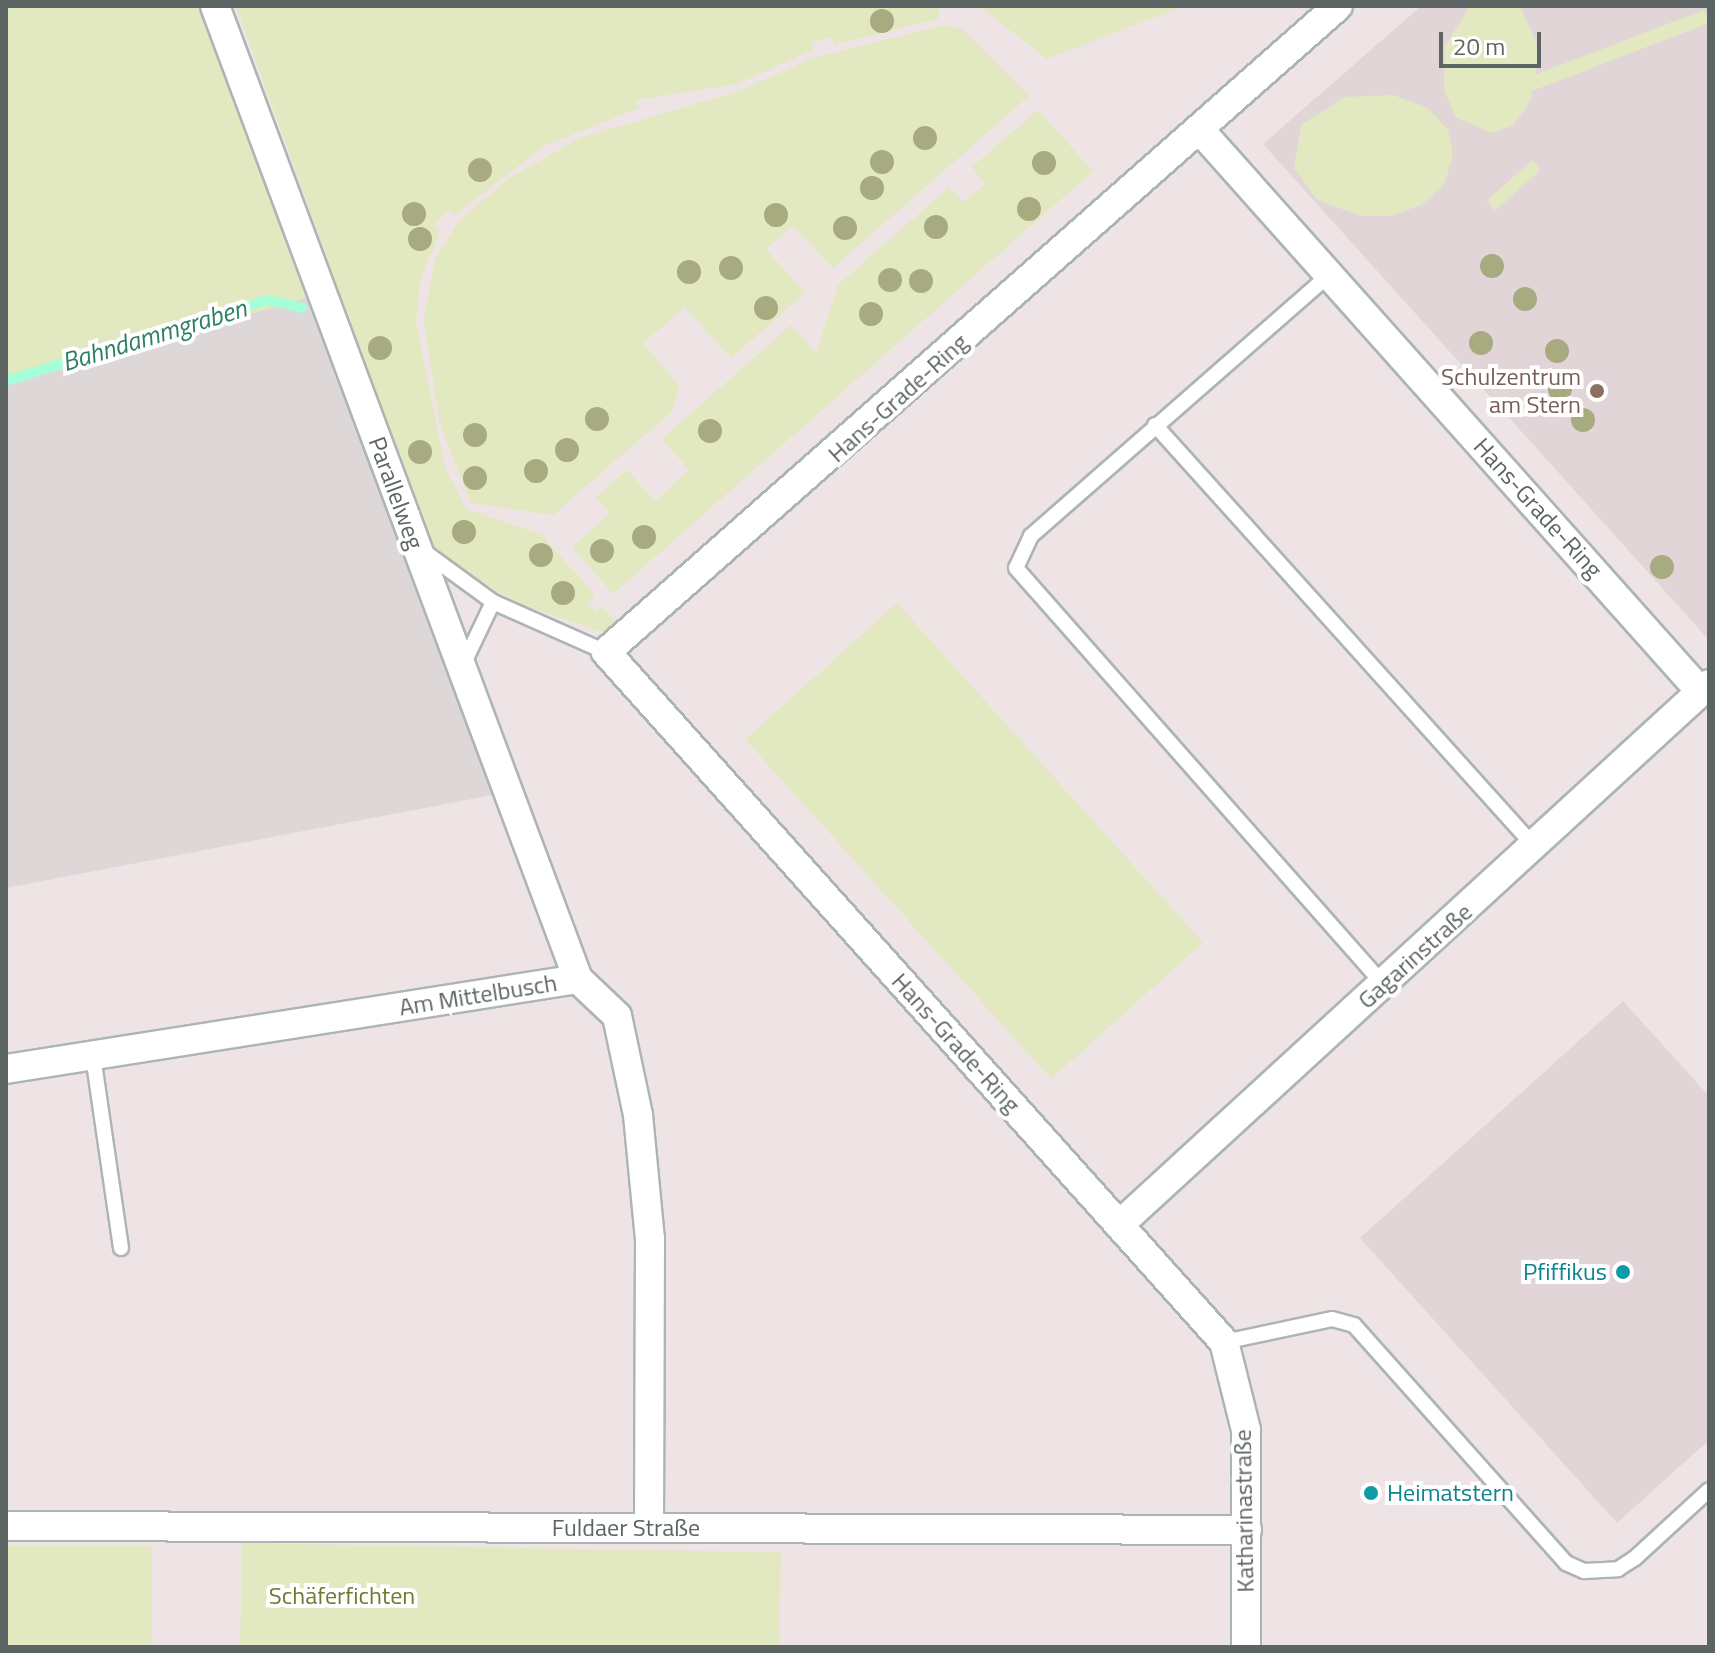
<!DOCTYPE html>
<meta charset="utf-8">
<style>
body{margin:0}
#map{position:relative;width:1715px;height:1653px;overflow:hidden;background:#efe4e5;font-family:"Titillium Web",sans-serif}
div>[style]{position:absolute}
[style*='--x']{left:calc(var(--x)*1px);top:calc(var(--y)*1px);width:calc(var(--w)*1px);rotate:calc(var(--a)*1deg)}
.industrial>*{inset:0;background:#ded7d8}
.education>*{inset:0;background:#e1d5d7}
.green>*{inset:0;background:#e2e8c0;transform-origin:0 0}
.stream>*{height:10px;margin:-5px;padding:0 5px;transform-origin:5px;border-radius:5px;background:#a4ffd8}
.roads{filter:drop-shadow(2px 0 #adb5b3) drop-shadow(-2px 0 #adb5b3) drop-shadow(0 2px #adb5b3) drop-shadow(0 -2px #adb5b3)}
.service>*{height:14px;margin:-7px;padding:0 7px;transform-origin:7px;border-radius:7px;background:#fff}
.minor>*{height:28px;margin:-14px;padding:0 14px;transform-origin:14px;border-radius:14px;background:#fff}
.trees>*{width:24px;height:24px;margin:-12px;border-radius:50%;background:#a8aa80}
.dots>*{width:22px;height:22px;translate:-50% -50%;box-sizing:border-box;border:4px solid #fff;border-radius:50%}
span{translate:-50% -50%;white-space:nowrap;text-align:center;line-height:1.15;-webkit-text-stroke:8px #fff;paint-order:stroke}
.education-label{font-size:24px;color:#785e54}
.right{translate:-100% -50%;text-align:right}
.street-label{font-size:24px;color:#5c6563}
.culture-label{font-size:24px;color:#0d838f}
.left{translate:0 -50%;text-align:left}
.park-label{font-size:24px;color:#6d7a2e}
.water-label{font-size:26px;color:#2e7f63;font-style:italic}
.frame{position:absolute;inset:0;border:8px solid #5c6563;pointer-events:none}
.scale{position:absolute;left:1439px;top:32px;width:102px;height:36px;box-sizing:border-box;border:4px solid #5c6563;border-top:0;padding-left:10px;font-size:24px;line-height:28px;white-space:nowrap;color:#5c6563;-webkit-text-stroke:6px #fff;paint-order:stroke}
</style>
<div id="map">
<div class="industrial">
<i style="clip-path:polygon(312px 296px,498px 794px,6px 888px,6px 385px)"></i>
</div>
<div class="education">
<i style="clip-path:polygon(1421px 6px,1709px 6px,1708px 639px,1263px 144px)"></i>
<i style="clip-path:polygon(1623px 1001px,1709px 1096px,1709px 1440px,1617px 1523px,1360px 1238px)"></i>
</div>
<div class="green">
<i style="clip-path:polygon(6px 6px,205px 6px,312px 296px,6px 385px)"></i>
<i style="clip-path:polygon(236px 6px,940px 7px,938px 19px,834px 45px,832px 37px,812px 42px,813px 50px,737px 84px,636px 100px,639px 108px,544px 146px,455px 215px,447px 210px,434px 227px,440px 232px,421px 277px,416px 321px,445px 468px,466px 509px,542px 535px,595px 595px,587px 603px,595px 612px,602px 606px,618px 624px,608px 634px,517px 603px,433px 551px)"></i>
<i style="clip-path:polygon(979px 6px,1184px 6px,1047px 59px)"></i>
<i style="clip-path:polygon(1470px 6px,1520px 6px,1540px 51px,1530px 102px,1513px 125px,1492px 133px,1455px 117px,1444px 89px,1445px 46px)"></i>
<i style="left:1704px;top:10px;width:14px;height:198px;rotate:69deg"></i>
<i style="clip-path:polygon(945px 25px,962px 29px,1029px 96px,833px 268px,793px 225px,766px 249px,805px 293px,731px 358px,685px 307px,643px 343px,680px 387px,671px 412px,553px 515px,471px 503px,439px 421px,424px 320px,435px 259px,460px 220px,511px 177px,580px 138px,739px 91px,813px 58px)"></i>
<i style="clip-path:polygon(1393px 95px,1428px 108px,1448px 130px,1453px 155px,1444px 185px,1423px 204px,1392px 216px,1361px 216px,1317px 200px,1294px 168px,1301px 125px,1345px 97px)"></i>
<i style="clip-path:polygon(1038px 110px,1093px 171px,613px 594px,572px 547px,610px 513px,596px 497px,627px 470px,655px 501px,689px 470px,662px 439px,791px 325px,816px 353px,838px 285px,949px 187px,963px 202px,985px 184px,972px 167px)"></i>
<i style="left:1532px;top:160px;width:13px;height:61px;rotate:48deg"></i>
<i style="left:897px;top:603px;width:457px;height:204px;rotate:48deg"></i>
<i style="left:242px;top:1543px;width:539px;height:104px;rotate:1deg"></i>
<i style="left:6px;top:1546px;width:146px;height:101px"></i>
</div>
<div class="stream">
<i style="--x:6;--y:381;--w:274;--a:-17.2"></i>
<i style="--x:268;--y:300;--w:35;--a:13"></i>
</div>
<div class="roads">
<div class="service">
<i style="--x:1329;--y:275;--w:396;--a:138.8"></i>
<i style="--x:1031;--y:536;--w:35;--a:115"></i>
<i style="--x:1016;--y:568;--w:555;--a:48.58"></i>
<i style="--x:1155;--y:425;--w:568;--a:48"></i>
<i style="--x:422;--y:550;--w:88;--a:36.2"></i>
<i style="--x:493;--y:602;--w:124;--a:23.9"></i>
<i style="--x:462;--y:667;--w:72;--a:-64.5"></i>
<i style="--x:93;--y:1056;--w:194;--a:81.7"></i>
<i style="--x:1224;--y:1342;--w:110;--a:-12"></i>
<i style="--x:1332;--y:1319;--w:23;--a:15"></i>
<i style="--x:1354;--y:1325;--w:319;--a:48.3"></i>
<i style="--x:1566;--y:1563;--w:20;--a:24"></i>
<i style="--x:1584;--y:1571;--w:34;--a:-3"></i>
<i style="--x:1618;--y:1569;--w:20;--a:-33"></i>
<i style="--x:1635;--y:1558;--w:100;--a:-42.6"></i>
</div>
<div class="minor">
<i style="--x:215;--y:6;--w:1039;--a:69.54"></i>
<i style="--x:1199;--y:129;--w:753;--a:48.28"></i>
<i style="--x:6;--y:1069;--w:579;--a:-8.94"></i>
<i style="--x:578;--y:979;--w:54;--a:43.5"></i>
<i style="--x:617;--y:1016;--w:101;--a:78"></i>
<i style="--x:638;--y:1115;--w:125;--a:84.5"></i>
<i style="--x:650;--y:1239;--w:289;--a:90.2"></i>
<i style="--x:1119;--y:1225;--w:800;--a:-42.52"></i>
<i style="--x:6;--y:1526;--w:1241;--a:0.18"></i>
<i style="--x:1246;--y:1647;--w:217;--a:-90"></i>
<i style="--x:1246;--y:1430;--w:91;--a:-104"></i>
<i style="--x:1224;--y:1342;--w:926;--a:-131.85"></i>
<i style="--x:606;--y:652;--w:976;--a:-41.43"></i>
</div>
</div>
<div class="trees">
<i style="left:882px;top:21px"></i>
<i style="left:925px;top:138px"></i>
<i style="left:882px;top:162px"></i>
<i style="left:1044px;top:163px"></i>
<i style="left:480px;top:170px"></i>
<i style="left:872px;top:188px"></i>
<i style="left:1029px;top:209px"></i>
<i style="left:414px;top:214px"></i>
<i style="left:776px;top:215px"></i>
<i style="left:936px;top:227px"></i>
<i style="left:845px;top:228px"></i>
<i style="left:420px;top:239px"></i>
<i style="left:1492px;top:266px"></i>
<i style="left:731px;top:268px"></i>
<i style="left:689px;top:272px"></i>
<i style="left:890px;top:280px"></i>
<i style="left:921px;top:281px"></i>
<i style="left:1525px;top:299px"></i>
<i style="left:766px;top:308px"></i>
<i style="left:871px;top:314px"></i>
<i style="left:1481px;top:343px"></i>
<i style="left:380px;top:348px"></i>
<i style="left:1557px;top:351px"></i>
<i style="left:1560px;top:389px"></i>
<i style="left:597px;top:419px"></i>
<i style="left:1583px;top:420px"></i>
<i style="left:710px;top:431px"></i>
<i style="left:475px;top:435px"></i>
<i style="left:567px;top:450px"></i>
<i style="left:420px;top:452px"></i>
<i style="left:536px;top:471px"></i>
<i style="left:475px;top:478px"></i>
<i style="left:464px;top:532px"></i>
<i style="left:644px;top:537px"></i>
<i style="left:602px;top:551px"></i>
<i style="left:541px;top:555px"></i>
<i style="left:1662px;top:567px"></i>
<i style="left:563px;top:593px"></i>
</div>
<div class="dots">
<i style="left:1597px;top:391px;background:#8d6e63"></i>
<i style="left:1623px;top:1272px;background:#0f9aa8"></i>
<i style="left:1371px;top:1493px;background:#0f9aa8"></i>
</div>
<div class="education-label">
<span class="right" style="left:1581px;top:391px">Schulzentrum<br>am Stern</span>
</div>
<div class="street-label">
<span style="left:898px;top:398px;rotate:-42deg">Hans-Grade-Ring</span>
<span style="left:396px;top:493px;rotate:70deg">Parallelweg</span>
<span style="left:1538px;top:508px;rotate:48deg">Hans-Grade-Ring</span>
<span style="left:1415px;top:956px;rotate:-42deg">Gagarinstraße</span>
<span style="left:478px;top:995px;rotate:-9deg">Am Mittelbusch</span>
<span style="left:956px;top:1043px;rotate:48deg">Hans-Grade-Ring</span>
<span style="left:1244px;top:1511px;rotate:-91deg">Katharinastraße</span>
<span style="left:626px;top:1528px">Fuldaer Straße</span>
</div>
<div class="culture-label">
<span class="right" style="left:1607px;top:1272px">Pfiffikus</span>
<span class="left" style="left:1387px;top:1493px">Heimatstern</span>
</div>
<div class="park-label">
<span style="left:342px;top:1596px">Schäferfichten</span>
</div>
<div class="water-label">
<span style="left:154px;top:335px;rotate:-17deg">Bahndammgraben</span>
</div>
<div class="frame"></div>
<div class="scale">20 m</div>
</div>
